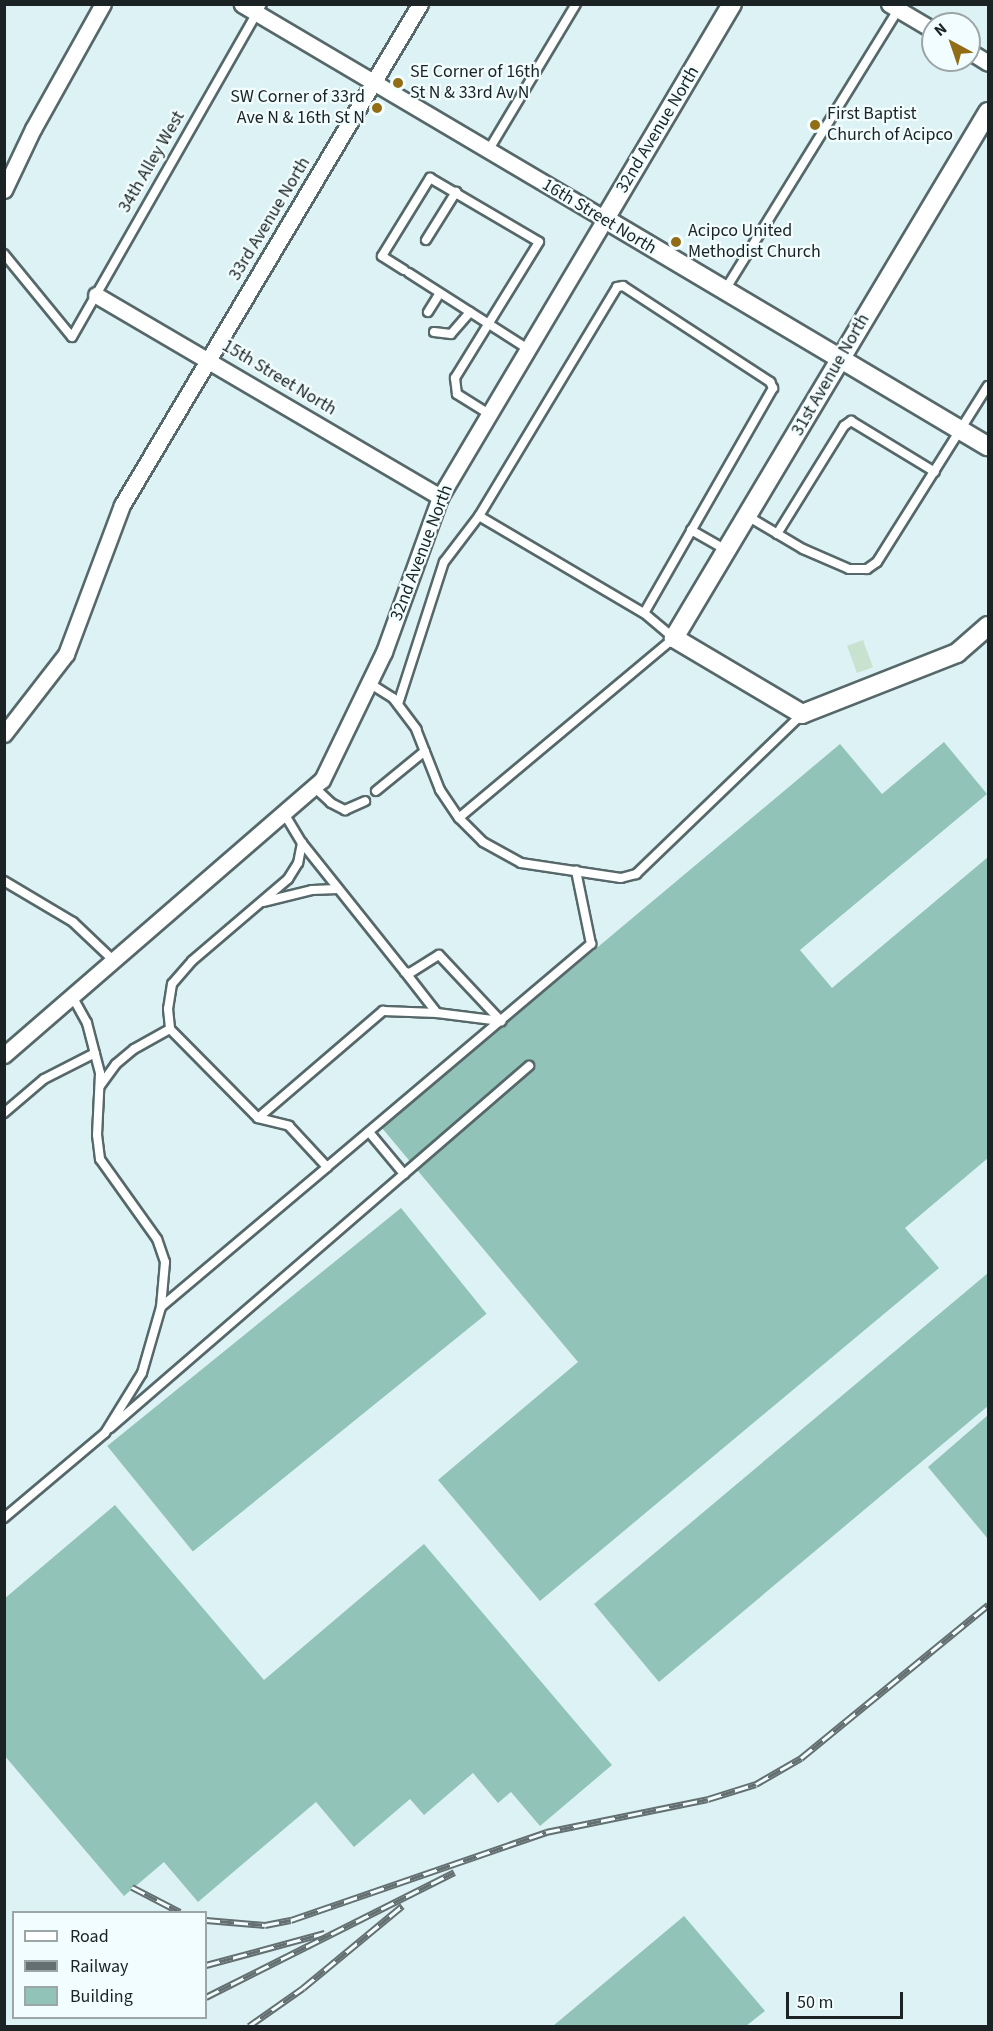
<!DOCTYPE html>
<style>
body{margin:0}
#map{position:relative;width:993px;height:2031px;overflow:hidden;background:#ddf2f4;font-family:"Source Sans 3",sans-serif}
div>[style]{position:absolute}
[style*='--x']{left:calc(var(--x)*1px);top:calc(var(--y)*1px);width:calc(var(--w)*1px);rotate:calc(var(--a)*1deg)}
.green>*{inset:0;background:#c8e2d0;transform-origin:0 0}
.building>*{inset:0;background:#92c3b8;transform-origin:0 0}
.roads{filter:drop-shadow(2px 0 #56686a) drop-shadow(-2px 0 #56686a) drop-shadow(0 2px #56686a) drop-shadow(0 -2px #56686a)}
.service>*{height:8px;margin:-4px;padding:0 4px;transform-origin:4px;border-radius:4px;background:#fff}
.minor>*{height:15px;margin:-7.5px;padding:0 7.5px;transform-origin:7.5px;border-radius:7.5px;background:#fff}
.tertiary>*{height:18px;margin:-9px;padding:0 9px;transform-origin:9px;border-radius:9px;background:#fff}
.rail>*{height:7px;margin-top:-3.5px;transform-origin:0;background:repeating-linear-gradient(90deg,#f1fdfe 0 14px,#636f70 0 28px);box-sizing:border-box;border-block:2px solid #636f70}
.dots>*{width:16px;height:16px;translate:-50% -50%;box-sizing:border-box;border:3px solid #f1fdfe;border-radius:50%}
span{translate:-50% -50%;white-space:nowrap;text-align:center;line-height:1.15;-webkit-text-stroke:4.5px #f1fdfe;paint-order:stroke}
.poi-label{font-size:18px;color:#1c2324}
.left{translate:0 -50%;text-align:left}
.right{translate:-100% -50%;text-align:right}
.street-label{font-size:18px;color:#1c2324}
.frame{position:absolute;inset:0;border:6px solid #1c2324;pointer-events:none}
.legend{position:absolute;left:12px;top:1911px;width:195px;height:108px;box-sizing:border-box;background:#f1fdfe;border:2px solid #9ca6a7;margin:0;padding:8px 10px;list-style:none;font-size:18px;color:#1c2324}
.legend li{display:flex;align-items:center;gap:12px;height:30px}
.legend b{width:30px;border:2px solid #9ca6a7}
.north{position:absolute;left:921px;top:12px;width:60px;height:60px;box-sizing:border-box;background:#f1fdfe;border:2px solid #9ca6a7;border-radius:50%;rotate:320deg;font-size:16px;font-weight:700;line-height:24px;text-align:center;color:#1c2324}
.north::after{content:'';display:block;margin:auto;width:21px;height:27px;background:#926d15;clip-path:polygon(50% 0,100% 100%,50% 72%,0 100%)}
.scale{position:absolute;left:786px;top:1992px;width:117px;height:27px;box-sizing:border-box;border:3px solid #1c2324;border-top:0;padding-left:8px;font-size:18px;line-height:21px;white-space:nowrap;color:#1c2324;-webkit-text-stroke:4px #f1fdfe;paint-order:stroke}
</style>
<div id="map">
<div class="green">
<i style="left:863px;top:640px;width:29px;height:17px;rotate:70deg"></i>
</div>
<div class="building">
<i style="clip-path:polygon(944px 742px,987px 794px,800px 950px,832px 988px,988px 857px,988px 1158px,905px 1228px,939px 1268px,540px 1601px,438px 1480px,578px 1362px,382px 1128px,840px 744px,882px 794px)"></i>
<i style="left:401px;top:1208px;width:136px;height:378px;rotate:51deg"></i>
<i style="clip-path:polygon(988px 1273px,988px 1406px,659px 1682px,594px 1604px)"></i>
<i style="clip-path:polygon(988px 1415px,988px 1539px,928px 1467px)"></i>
<i style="clip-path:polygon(115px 1505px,264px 1680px,424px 1544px,612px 1765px,540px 1826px,511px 1792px,498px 1803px,473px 1773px,424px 1815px,410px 1799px,354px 1847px,316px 1802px,198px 1902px,164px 1862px,124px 1896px,4px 1755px,4px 1599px)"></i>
<i style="clip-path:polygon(684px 1916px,765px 2011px,746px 2026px,553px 2026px)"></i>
</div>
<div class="roads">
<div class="service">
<i style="--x:488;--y:151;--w:171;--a:-59.1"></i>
<i style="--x:426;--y:240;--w:57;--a:-58"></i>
<i style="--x:4;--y:254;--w:107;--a:50.7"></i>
<i style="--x:72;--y:337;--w:383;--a:-60.3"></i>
<i style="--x:404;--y:270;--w:26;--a:-148"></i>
<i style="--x:382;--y:256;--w:92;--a:-58.4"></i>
<i style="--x:430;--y:178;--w:126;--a:30.4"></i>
<i style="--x:539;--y:242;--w:160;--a:121.7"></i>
<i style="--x:455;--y:378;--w:16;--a:83"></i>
<i style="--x:457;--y:394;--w:38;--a:32"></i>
<i style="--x:409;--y:273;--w:141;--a:32.6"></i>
<i style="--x:725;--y:290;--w:329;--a:-58.3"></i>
<i style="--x:428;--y:312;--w:22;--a:-58"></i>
<i style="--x:434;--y:332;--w:17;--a:7"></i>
<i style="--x:451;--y:334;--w:29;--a:-49"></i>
<i style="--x:479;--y:516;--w:267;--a:-58.9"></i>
<i style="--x:617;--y:287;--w:6;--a:-9"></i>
<i style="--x:623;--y:286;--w:176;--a:33.1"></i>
<i style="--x:770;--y:382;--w:7;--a:63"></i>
<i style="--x:773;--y:388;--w:259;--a:119.8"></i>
<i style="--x:749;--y:517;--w:63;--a:30.7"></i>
<i style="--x:803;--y:549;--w:50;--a:23.5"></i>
<i style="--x:849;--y:569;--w:18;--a:0"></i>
<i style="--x:867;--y:569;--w:12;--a:-35"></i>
<i style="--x:877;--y:562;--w:208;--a:-57.8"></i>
<i style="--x:691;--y:530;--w:40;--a:29.7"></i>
<i style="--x:777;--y:534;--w:127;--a:-58.2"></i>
<i style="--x:844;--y:426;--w:9;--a:-36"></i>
<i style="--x:851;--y:421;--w:98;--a:31.3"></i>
<i style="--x:369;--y:683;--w:28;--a:32"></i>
<i style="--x:393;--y:698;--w:39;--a:53"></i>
<i style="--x:416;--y:729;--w:66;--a:68.5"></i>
<i style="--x:440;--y:790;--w:34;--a:56"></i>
<i style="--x:459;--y:818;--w:34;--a:45"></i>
<i style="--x:483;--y:842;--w:43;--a:28.9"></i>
<i style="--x:521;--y:863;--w:101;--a:8.5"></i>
<i style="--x:621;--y:878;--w:16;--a:-15"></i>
<i style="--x:636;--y:874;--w:229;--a:-43.9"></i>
<i style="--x:398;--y:704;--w:149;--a:-72.1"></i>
<i style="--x:444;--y:562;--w:58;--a:-52.7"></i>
<i style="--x:479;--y:516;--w:191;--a:30.5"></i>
<i style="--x:644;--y:613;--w:39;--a:40"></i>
<i style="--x:674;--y:638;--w:280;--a:140.1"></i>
<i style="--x:314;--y:787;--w:23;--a:43"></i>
<i style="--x:331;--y:803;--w:16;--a:27"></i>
<i style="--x:345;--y:810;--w:22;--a:-24"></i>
<i style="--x:376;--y:791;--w:63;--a:-39.2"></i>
<i style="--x:285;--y:815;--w:33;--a:59"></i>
<i style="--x:302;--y:843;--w:165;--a:51.4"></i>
<i style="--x:405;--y:972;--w:5;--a:11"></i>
<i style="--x:410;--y:973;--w:34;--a:-32"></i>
<i style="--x:439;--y:955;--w:91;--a:46.8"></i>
<i style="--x:302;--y:843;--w:20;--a:101"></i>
<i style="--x:298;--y:863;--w:19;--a:122"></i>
<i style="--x:288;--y:879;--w:126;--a:139.5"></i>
<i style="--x:192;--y:961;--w:30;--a:131"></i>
<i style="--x:172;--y:984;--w:25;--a:99"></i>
<i style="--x:168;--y:1009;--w:20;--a:84"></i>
<i style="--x:170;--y:1029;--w:125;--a:45.3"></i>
<i style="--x:258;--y:1118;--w:32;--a:14"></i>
<i style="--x:289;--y:1126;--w:56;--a:47.2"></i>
<i style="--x:327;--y:1167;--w:346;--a:-40.2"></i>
<i style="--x:591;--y:944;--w:75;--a:-101.6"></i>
<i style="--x:4;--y:881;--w:80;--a:30.7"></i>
<i style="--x:73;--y:922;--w:55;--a:43.5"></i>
<i style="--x:263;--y:902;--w:50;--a:-13.8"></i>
<i style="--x:312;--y:890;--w:26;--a:-2"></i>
<i style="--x:405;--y:972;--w:52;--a:52"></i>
<i style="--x:100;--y:1086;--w:27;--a:-54"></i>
<i style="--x:116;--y:1064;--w:23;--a:-40"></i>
<i style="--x:134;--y:1049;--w:41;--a:-29.1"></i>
<i style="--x:4;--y:1113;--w:52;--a:-40.4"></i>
<i style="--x:44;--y:1079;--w:57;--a:-27"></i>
<i style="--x:258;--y:1118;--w:165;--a:-40.6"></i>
<i style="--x:383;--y:1011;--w:54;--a:2.1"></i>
<i style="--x:437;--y:1013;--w:64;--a:7.1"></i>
<i style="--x:369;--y:1132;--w:55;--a:50.2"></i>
<i style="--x:161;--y:1307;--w:217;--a:-40.1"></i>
<i style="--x:110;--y:1428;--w:554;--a:-40.83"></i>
<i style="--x:4;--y:1518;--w:132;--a:-40.1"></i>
<i style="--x:105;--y:1433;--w:70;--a:-58.3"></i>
<i style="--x:142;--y:1373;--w:69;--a:-73.9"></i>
<i style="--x:161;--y:1307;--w:45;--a:-84.9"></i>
<i style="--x:165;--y:1262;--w:24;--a:-109"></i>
<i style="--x:157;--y:1239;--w:98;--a:-125.5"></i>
<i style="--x:100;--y:1159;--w:24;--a:-97"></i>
<i style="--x:97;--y:1135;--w:62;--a:-87.2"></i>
<i style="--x:100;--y:1073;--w:52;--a:-104.6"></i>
<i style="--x:87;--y:1023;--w:31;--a:-119"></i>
</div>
<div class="minor">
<i style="--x:889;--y:4;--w:51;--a:30.6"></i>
<i style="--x:969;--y:51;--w:22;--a:32"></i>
<i style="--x:4;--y:190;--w:68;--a:-64.6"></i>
<i style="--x:33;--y:129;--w:143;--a:-60.8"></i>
<i style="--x:96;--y:295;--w:399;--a:30.4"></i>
<i style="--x:4;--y:734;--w:101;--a:-52.2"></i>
<i style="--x:66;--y:654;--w:159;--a:-69.4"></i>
<i style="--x:122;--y:505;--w:583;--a:-59.26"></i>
<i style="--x:4;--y:1055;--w:420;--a:-40.9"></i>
<i style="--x:322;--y:780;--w:142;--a:-64.2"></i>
<i style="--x:384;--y:652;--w:165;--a:-70.1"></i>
<i style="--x:440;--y:497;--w:323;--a:-59.3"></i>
<i style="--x:605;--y:219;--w:422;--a:-149.4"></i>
</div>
<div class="tertiary">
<i style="--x:732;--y:4;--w:250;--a:120.6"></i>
<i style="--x:605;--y:219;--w:445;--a:30.7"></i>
<i style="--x:988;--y:112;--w:613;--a:120.84"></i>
<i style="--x:674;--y:638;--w:149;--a:30.7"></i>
<i style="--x:802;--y:714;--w:167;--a:-21.5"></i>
<i style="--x:957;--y:653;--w:41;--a:-41.1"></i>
</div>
</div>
<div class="rail">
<i style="--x:132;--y:1887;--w:54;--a:27.5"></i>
<i style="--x:206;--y:1920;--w:59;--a:4.8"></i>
<i style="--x:265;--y:1925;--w:26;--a:-11"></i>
<i style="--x:291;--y:1920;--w:270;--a:-19"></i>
<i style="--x:546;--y:1832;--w:165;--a:-11.5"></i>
<i style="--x:708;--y:1799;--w:50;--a:-17.4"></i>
<i style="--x:756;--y:1784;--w:52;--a:-30"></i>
<i style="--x:801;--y:1758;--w:242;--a:-39.3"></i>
<i style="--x:206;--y:1965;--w:123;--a:-15.1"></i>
<i style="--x:206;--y:1997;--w:278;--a:-26.7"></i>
<i style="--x:249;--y:2026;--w:66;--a:-35.1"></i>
<i style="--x:303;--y:1988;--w:129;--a:-39.6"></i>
</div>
<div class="dots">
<i style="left:398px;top:83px;background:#926d15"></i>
<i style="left:377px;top:108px;background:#926d15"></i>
<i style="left:815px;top:125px;background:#926d15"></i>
<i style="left:676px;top:242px;background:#926d15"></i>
</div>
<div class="poi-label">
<span class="left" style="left:410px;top:83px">SE Corner of 16th<br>St N &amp; 33rd Av N</span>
<span class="right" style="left:365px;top:108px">SW Corner of 33rd<br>Ave N &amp; 16th St N</span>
<span class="left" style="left:827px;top:125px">First Baptist<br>Church of Acipco</span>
<span class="left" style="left:688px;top:242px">Acipco United<br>Methodist Church</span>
</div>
<div class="street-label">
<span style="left:658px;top:130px;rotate:-59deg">32nd Avenue North</span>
<span style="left:152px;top:162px;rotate:-60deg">34th Alley West</span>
<span style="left:599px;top:217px;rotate:31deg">16th Street North</span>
<span style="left:270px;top:219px;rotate:-59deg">33rd Avenue North</span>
<span style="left:831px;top:375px;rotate:-60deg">31st Avenue North</span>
<span style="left:279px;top:378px;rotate:31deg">15th Street North</span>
<span style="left:422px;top:553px;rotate:-69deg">32nd Avenue North</span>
</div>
<div class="frame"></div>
<ul class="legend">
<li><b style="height:8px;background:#fff"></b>Road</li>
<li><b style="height:8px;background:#636f70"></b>Railway</li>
<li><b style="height:16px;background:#92c3b8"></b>Building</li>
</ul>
<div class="north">N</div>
<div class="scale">50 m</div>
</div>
